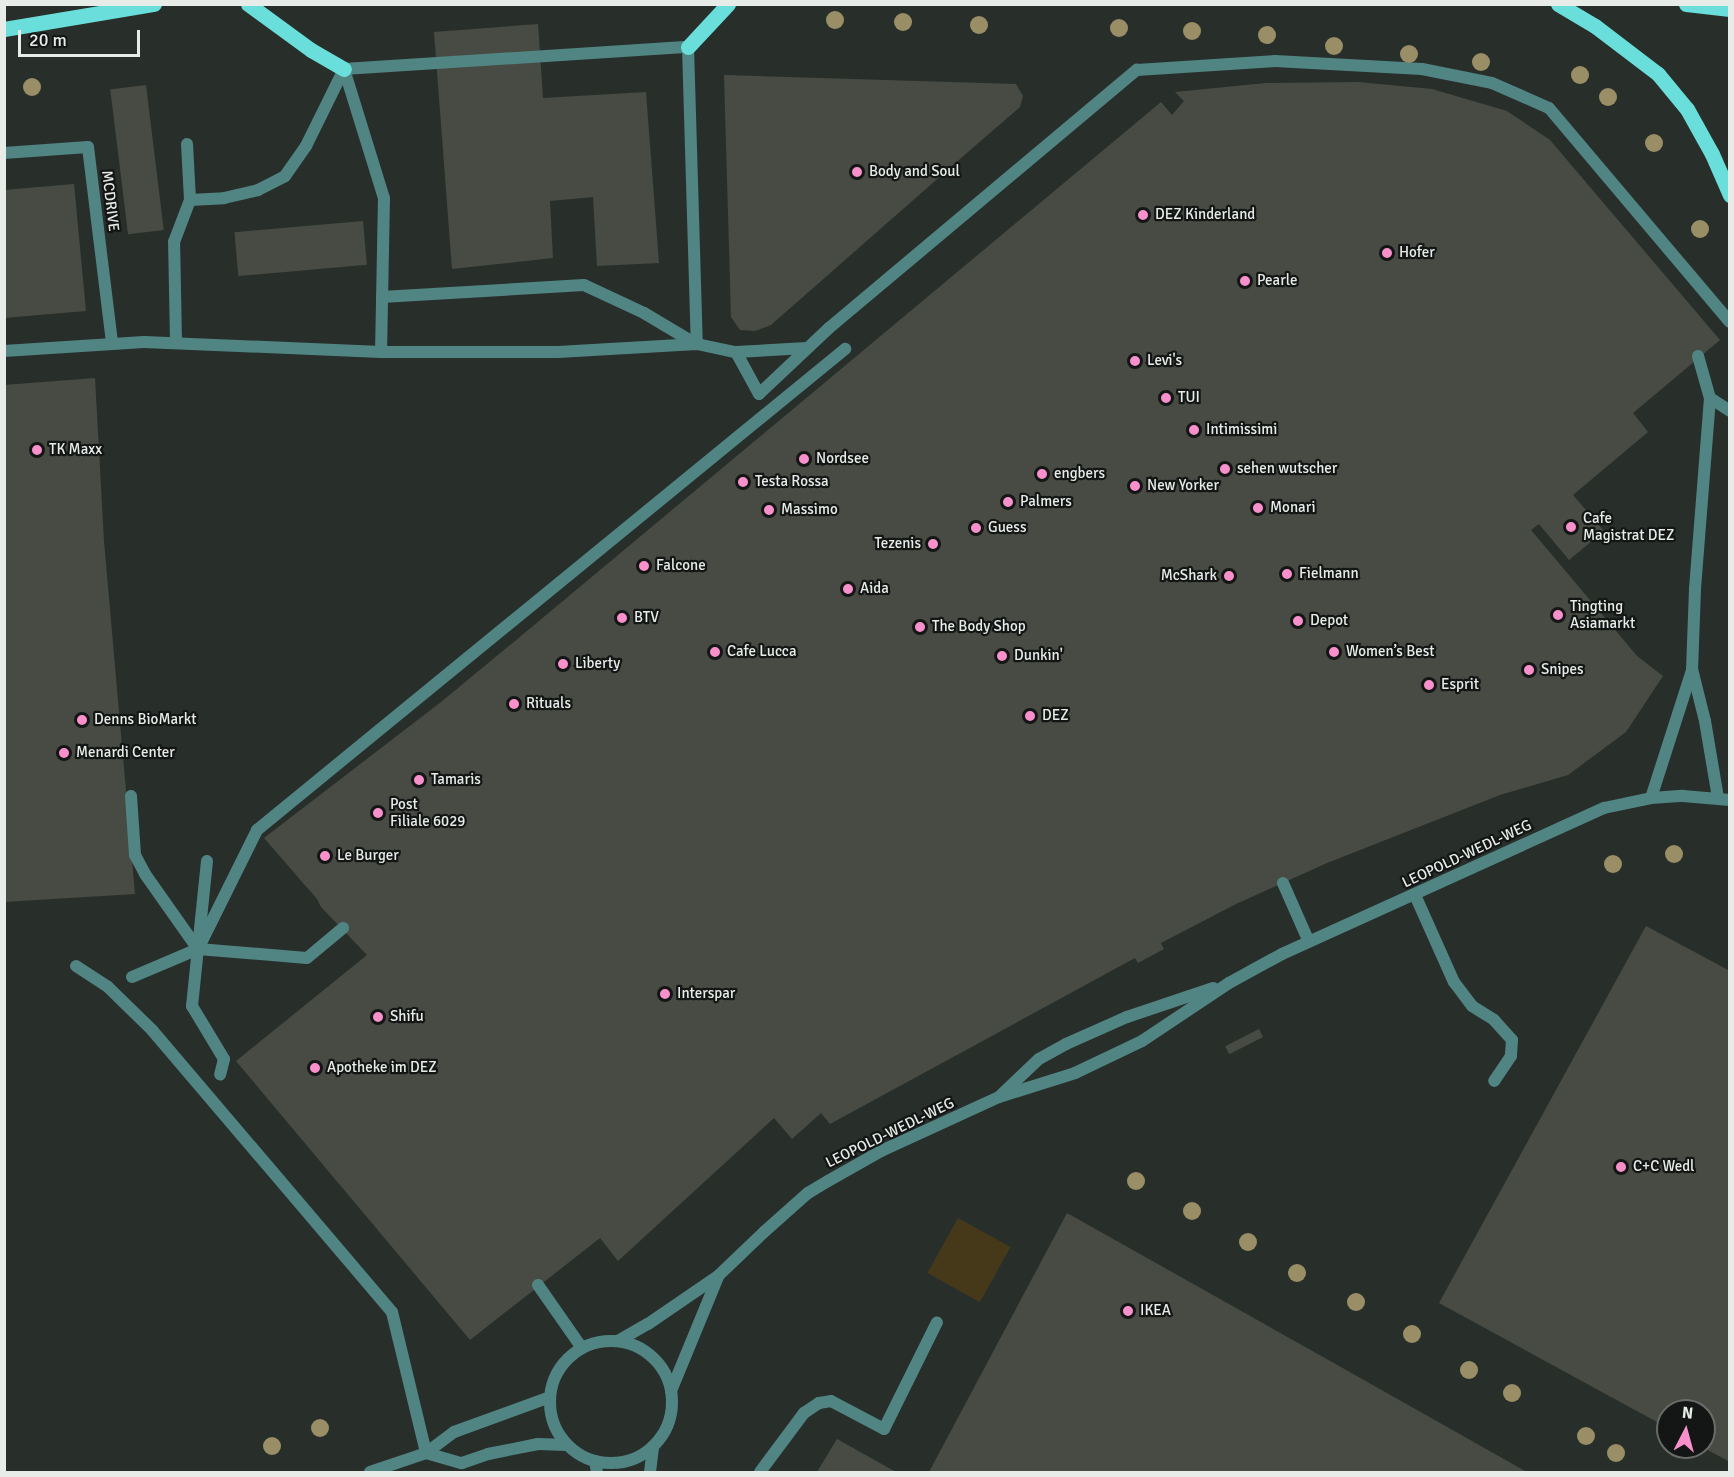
<!DOCTYPE html>
<meta charset="utf-8">
<style>
body{margin:0}
#map{position:relative;width:1734px;height:1477px;overflow:hidden;background:#282f2b;font-family:Signika,sans-serif}
div>[style]{position:absolute}
[style*='--x']{left:calc(var(--x)*1px);top:calc(var(--y)*1px);width:calc(var(--w)*1px);rotate:calc(var(--a)*1deg)}
.green>*{inset:0;background:#45391a;transform-origin:0 0}
.building>*{inset:0;background:#484b43;transform-origin:0 0}
.service>*{height:12px;margin:-6px;padding:0 6px;transform-origin:6px;border-radius:6px;background:#518583}
.pedestrian>*{height:12px;margin:-6px;padding:0 6px;transform-origin:6px;border-radius:6px;background:#518583}
.minor>*{height:12px;margin:-6px;padding:0 6px;transform-origin:6px;border-radius:6px;background:#518583}
.minor>.ring{margin:-6px;padding:0;box-sizing:content-box;background:none;border:12px solid #518583;border-radius:50%}
.primary>*{height:15px;margin:-7.5px;padding:0 7.5px;transform-origin:7.5px;border-radius:7.5px;background:#69deda}
.trees>*{width:18px;height:18px;margin:-9px;border-radius:50%;background:#9a8e66}
.dots>*{width:16px;height:16px;translate:-50% -50%;box-sizing:border-box;border:3px solid #131614;border-radius:50%}
span{translate:-50% -50%;white-space:nowrap;text-align:center;line-height:1.15;-webkit-text-stroke:4.5px #131614;paint-order:stroke}
.poi-label{font-size:15px;color:#e7ece9}
.left{translate:0 -50%;text-align:left}
.right{translate:-100% -50%;text-align:right}
.street-label{font-size:15px;color:#e7ece9}
.frame{position:absolute;inset:0;border:6px solid #e7ece9;pointer-events:none}
.north{position:absolute;left:1656px;top:1399px;width:60px;height:60px;box-sizing:border-box;background:#131614;border:2px solid #686c69;border-radius:50%;rotate:6deg;font-size:16px;font-weight:700;line-height:24px;text-align:center;color:#e7ece9}
.north::after{content:'';display:block;margin:auto;width:21px;height:27px;background:#f890cc;clip-path:polygon(50% 0,100% 100%,50% 72%,0 100%)}
.scale{position:absolute;left:18px;top:30px;width:122px;height:27px;box-sizing:border-box;border:3px solid #e7ece9;border-top:0;padding-left:8px;font-size:18px;line-height:21px;white-space:nowrap;color:#e7ece9;-webkit-text-stroke:4px #131614;paint-order:stroke}
</style>
<div id="map">
<div class="green">
<i style="left:958px;top:1218px;width:60px;height:63px;rotate:29deg"></i>
</div>
<div class="building">
<i style="clip-path:polygon(538px 24px,543px 98px,646px 92px,659px 263px,597px 266px,593px 197px,550px 201px,553px 258px,452px 269px,434px 32px)"></i>
<i style="clip-path:polygon(724px 75px,1016px 84px,1023px 96px,1020px 107px,968px 152px,771px 325px,755px 331px,740px 330px,731px 317px)"></i>
<i style="clip-path:polygon(1358px 82px,1432px 89px,1507px 111px,1550px 140px,1720px 340px,1633px 413px,1648px 432px,1573px 495px,1604px 531px,1569px 560px,1539px 524px,1531px 530px,1637px 656px,1663px 676px,1626px 732px,1568px 775px,1500px 795px,1327px 863px,1236px 904px,1161px 943px,1164px 949px,1138px 963px,1135px 958px,830px 1124px,821px 1113px,792px 1139px,774px 1118px,618px 1261px,600px 1238px,470px 1340px,236px 1061px,367px 955px,321px 907px,317px 899px,264px 838px,441px 702px,515px 641px,1161px 102px,1172px 115px,1184px 101px,1175px 92px,1266px 83px)"></i>
<i style="left:146px;top:85px;width:146px;height:36px;rotate:83deg"></i>
<i style="clip-path:polygon(74px 184px,86px 311px,4px 318px,4px 190px)"></i>
<i style="left:363px;top:221px;width:44px;height:129px;rotate:85deg"></i>
<i style="clip-path:polygon(95px 378px,104px 541px,135px 894px,4px 902px,4px 385px)"></i>
<i style="clip-path:polygon(1646px 926px,1730px 971px,1730px 1462px,1704px 1448px,1704px 1411px,1668px 1411px,1668px 1428px,1439px 1303px)"></i>
<i style="left:1259px;top:1029px;width:9px;height:38px;rotate:63deg"></i>
<i style="clip-path:polygon(1067px 1213px,1332px 1362px,1527px 1472px,929px 1472px)"></i>
<i style="clip-path:polygon(837px 1439px,896px 1472px,817px 1472px)"></i>
</div>
<div class="service">
<i style="--x:344;--y:69;--w:345;--a:-3.7"></i>
<i style="--x:688;--y:47;--w:297;--a:88.3"></i>
<i style="--x:344;--y:69;--w:135;--a:72.8"></i>
<i style="--x:384;--y:198;--w:154;--a:91.1"></i>
<i style="--x:187;--y:144;--w:56;--a:86.9"></i>
<i style="--x:4;--y:153;--w:84;--a:-4.1"></i>
<i style="--x:88;--y:147;--w:197;--a:83"></i>
<i style="--x:382;--y:297;--w:202;--a:-3.4"></i>
<i style="--x:584;--y:285;--w:66;--a:25"></i>
<i style="--x:644;--y:313;--w:61;--a:30.8"></i>
<i style="--x:176;--y:342;--w:100;--a:-91.1"></i>
<i style="--x:174;--y:242;--w:45;--a:-69.1"></i>
<i style="--x:190;--y:200;--w:34;--a:-3"></i>
<i style="--x:224;--y:198;--w:35;--a:-13"></i>
<i style="--x:258;--y:190;--w:30;--a:-27"></i>
<i style="--x:285;--y:176;--w:37;--a:-55"></i>
<i style="--x:306;--y:146;--w:86;--a:-63.7"></i>
<i style="--x:4;--y:351;--w:140;--a:-3.7"></i>
<i style="--x:144;--y:342;--w:237;--a:2.4"></i>
<i style="--x:381;--y:352;--w:177;--a:0"></i>
<i style="--x:558;--y:352;--w:139;--a:-3.3"></i>
<i style="--x:697;--y:344;--w:40;--a:12"></i>
<i style="--x:736;--y:352;--w:71;--a:-3.2"></i>
<i style="--x:736;--y:352;--w:48;--a:61.3"></i>
<i style="--x:759;--y:394;--w:96;--a:-43.3"></i>
<i style="--x:829;--y:328;--w:402;--a:-40"></i>
<i style="--x:1137;--y:70;--w:138;--a:-3.7"></i>
<i style="--x:1275;--y:61;--w:147;--a:3.1"></i>
<i style="--x:1422;--y:69;--w:71;--a:11.3"></i>
<i style="--x:1492;--y:83;--w:62;--a:23.7"></i>
<i style="--x:1549;--y:108;--w:280;--a:49.8"></i>
<i style="--x:1698;--y:356;--w:44;--a:74.1"></i>
<i style="--x:1710;--y:398;--w:192;--a:94.5"></i>
<i style="--x:1695;--y:589;--w:80;--a:92.1"></i>
<i style="--x:1692;--y:669;--w:54;--a:76"></i>
<i style="--x:1705;--y:721;--w:78;--a:80.4"></i>
<i style="--x:1710;--y:398;--w:24;--a:33"></i>
<i style="--x:1651;--y:798;--w:134;--a:-72.2"></i>
<i style="--x:1283;--y:883;--w:64;--a:66.2"></i>
<i style="--x:1415;--y:895;--w:95;--a:65.9"></i>
<i style="--x:1454;--y:982;--w:30;--a:53"></i>
<i style="--x:1472;--y:1006;--w:26;--a:32"></i>
<i style="--x:1494;--y:1020;--w:27;--a:48"></i>
<i style="--x:1512;--y:1040;--w:16;--a:94"></i>
<i style="--x:1511;--y:1056;--w:30;--a:124"></i>
<i style="--x:76;--y:966;--w:38;--a:33"></i>
<i style="--x:108;--y:987;--w:62;--a:44.3"></i>
<i style="--x:152;--y:1030;--w:370;--a:49.6"></i>
<i style="--x:392;--y:1312;--w:145;--a:76.4"></i>
<i style="--x:538;--y:1285;--w:77;--a:55.1"></i>
<i style="--x:595;--y:1461;--w:11;--a:80"></i>
<i style="--x:650;--y:1472;--w:26;--a:-83"></i>
<i style="--x:760;--y:1472;--w:74;--a:-53.3"></i>
<i style="--x:804;--y:1413;--w:18;--a:-34"></i>
<i style="--x:819;--y:1403;--w:12;--a:-9"></i>
<i style="--x:831;--y:1401;--w:60;--a:27.8"></i>
<i style="--x:884;--y:1429;--w:119;--a:-63.6"></i>
</div>
<div class="pedestrian">
<i style="--x:131;--y:796;--w:59;--a:86.1"></i>
<i style="--x:135;--y:855;--w:21;--a:62"></i>
<i style="--x:145;--y:874;--w:92;--a:54.8"></i>
<i style="--x:198;--y:949;--w:133;--a:-63.6"></i>
<i style="--x:257;--y:830;--w:760;--a:-39.28"></i>
<i style="--x:207;--y:861;--w:146;--a:95.9"></i>
<i style="--x:192;--y:1006;--w:62;--a:58.9"></i>
<i style="--x:224;--y:1059;--w:16;--a:104"></i>
<i style="--x:132;--y:977;--w:72;--a:-23"></i>
<i style="--x:198;--y:949;--w:109;--a:4.7"></i>
<i style="--x:307;--y:958;--w:47;--a:-39.8"></i>
</div>
<div class="minor">
<i style="--x:1001;--y:1095;--w:52;--a:-43.5"></i>
<i style="--x:1039;--y:1059;--w:31;--a:-29"></i>
<i style="--x:1066;--y:1044;--w:67;--a:-23.9"></i>
<i style="--x:1127;--y:1017;--w:91;--a:-18.6"></i>
<i style="--x:618;--y:1341;--w:34;--a:-30"></i>
<i style="--x:648;--y:1324;--w:85;--a:-34.4"></i>
<i style="--x:718;--y:1276;--w:64;--a:-43.7"></i>
<i style="--x:764;--y:1232;--w:59;--a:-41.6"></i>
<i style="--x:808;--y:1193;--w:23;--a:-31"></i>
<i style="--x:828;--y:1181;--w:61;--a:-29.5"></i>
<i style="--x:881;--y:1151;--w:130;--a:-24.6"></i>
<i style="--x:999;--y:1097;--w:80;--a:-17.5"></i>
<i style="--x:1075;--y:1073;--w:74;--a:-25.5"></i>
<i style="--x:1142;--y:1041;--w:105;--a:-33.7"></i>
<i style="--x:1229;--y:983;--w:60;--a:-28.7"></i>
<i style="--x:1282;--y:954;--w:354;--a:-24.4"></i>
<i style="--x:1604;--y:808;--w:48;--a:-12"></i>
<i style="--x:1651;--y:798;--w:32;--a:-4"></i>
<i style="--x:1683;--y:796;--w:47;--a:4.9"></i>
<i class="ring" style="left:550px;top:1341px;width:110px;height:110px"></i>
<i style="--x:671;--y:1391;--w:123;--a:-67.6"></i>
<i style="--x:426;--y:1453;--w:37;--a:16"></i>
<i style="--x:462;--y:1463;--w:28;--a:-19"></i>
<i style="--x:488;--y:1454;--w:51;--a:-11.3"></i>
<i style="--x:538;--y:1444;--w:29;--a:2"></i>
<i style="--x:370;--y:1472;--w:59;--a:-18.7"></i>
<i style="--x:426;--y:1453;--w:35;--a:-37"></i>
<i style="--x:454;--y:1432;--w:102;--a:-20"></i>
</div>
<div class="primary">
<i style="--x:248;--y:4;--w:78;--a:36.1"></i>
<i style="--x:311;--y:50;--w:38;--a:30"></i>
<i style="--x:1558;--y:4;--w:43;--a:30.7"></i>
<i style="--x:1595;--y:26;--w:79;--a:37.3"></i>
<i style="--x:1658;--y:74;--w:45;--a:50.4"></i>
<i style="--x:1687;--y:109;--w:51;--a:60.9"></i>
<i style="--x:1712;--y:154;--w:45;--a:66.3"></i>
<i style="--x:1686;--y:4;--w:44;--a:6.5"></i>
<i style="--x:4;--y:29;--w:152;--a:-9.5"></i>
<i style="--x:688;--y:47;--w:59;--a:-47.1"></i>
</div>
<div class="trees">
<i style="left:835px;top:20px"></i>
<i style="left:903px;top:22px"></i>
<i style="left:979px;top:25px"></i>
<i style="left:1119px;top:28px"></i>
<i style="left:1192px;top:31px"></i>
<i style="left:1267px;top:35px"></i>
<i style="left:1334px;top:46px"></i>
<i style="left:1409px;top:54px"></i>
<i style="left:1481px;top:62px"></i>
<i style="left:1580px;top:75px"></i>
<i style="left:32px;top:87px"></i>
<i style="left:1608px;top:97px"></i>
<i style="left:1654px;top:143px"></i>
<i style="left:1700px;top:229px"></i>
<i style="left:1674px;top:854px"></i>
<i style="left:1613px;top:864px"></i>
<i style="left:1136px;top:1181px"></i>
<i style="left:1192px;top:1211px"></i>
<i style="left:1248px;top:1242px"></i>
<i style="left:1297px;top:1273px"></i>
<i style="left:1356px;top:1302px"></i>
<i style="left:1412px;top:1334px"></i>
<i style="left:1469px;top:1370px"></i>
<i style="left:1512px;top:1393px"></i>
<i style="left:320px;top:1428px"></i>
<i style="left:1586px;top:1436px"></i>
<i style="left:272px;top:1446px"></i>
<i style="left:1616px;top:1453px"></i>
</div>
<div class="dots">
<i style="left:857px;top:172px;background:#f890cc"></i>
<i style="left:1143px;top:215px;background:#f890cc"></i>
<i style="left:1387px;top:253px;background:#f890cc"></i>
<i style="left:1245px;top:281px;background:#f890cc"></i>
<i style="left:1135px;top:361px;background:#f890cc"></i>
<i style="left:1166px;top:398px;background:#f890cc"></i>
<i style="left:1194px;top:430px;background:#f890cc"></i>
<i style="left:37px;top:450px;background:#f890cc"></i>
<i style="left:804px;top:459px;background:#f890cc"></i>
<i style="left:1225px;top:469px;background:#f890cc"></i>
<i style="left:1042px;top:474px;background:#f890cc"></i>
<i style="left:743px;top:482px;background:#f890cc"></i>
<i style="left:1135px;top:486px;background:#f890cc"></i>
<i style="left:1008px;top:502px;background:#f890cc"></i>
<i style="left:1258px;top:508px;background:#f890cc"></i>
<i style="left:769px;top:510px;background:#f890cc"></i>
<i style="left:1571px;top:527px;background:#f890cc"></i>
<i style="left:976px;top:528px;background:#f890cc"></i>
<i style="left:933px;top:544px;background:#f890cc"></i>
<i style="left:644px;top:566px;background:#f890cc"></i>
<i style="left:1287px;top:574px;background:#f890cc"></i>
<i style="left:1229px;top:576px;background:#f890cc"></i>
<i style="left:848px;top:589px;background:#f890cc"></i>
<i style="left:1558px;top:615px;background:#f890cc"></i>
<i style="left:622px;top:618px;background:#f890cc"></i>
<i style="left:1298px;top:621px;background:#f890cc"></i>
<i style="left:920px;top:627px;background:#f890cc"></i>
<i style="left:715px;top:652px;background:#f890cc"></i>
<i style="left:1334px;top:652px;background:#f890cc"></i>
<i style="left:1002px;top:656px;background:#f890cc"></i>
<i style="left:563px;top:664px;background:#f890cc"></i>
<i style="left:1529px;top:670px;background:#f890cc"></i>
<i style="left:1429px;top:685px;background:#f890cc"></i>
<i style="left:514px;top:704px;background:#f890cc"></i>
<i style="left:1030px;top:716px;background:#f890cc"></i>
<i style="left:82px;top:720px;background:#f890cc"></i>
<i style="left:64px;top:753px;background:#f890cc"></i>
<i style="left:419px;top:780px;background:#f890cc"></i>
<i style="left:378px;top:813px;background:#f890cc"></i>
<i style="left:325px;top:856px;background:#f890cc"></i>
<i style="left:665px;top:994px;background:#f890cc"></i>
<i style="left:378px;top:1017px;background:#f890cc"></i>
<i style="left:315px;top:1068px;background:#f890cc"></i>
<i style="left:1621px;top:1167px;background:#f890cc"></i>
<i style="left:1128px;top:1311px;background:#f890cc"></i>
</div>
<div class="poi-label">
<span class="left" style="left:869px;top:172px">Body and Soul</span>
<span class="left" style="left:1155px;top:215px">DEZ Kinderland</span>
<span class="left" style="left:1399px;top:253px">Hofer</span>
<span class="left" style="left:1257px;top:281px">Pearle</span>
<span class="left" style="left:1147px;top:361px">Levi's</span>
<span class="left" style="left:1178px;top:398px">TUI</span>
<span class="left" style="left:1206px;top:430px">Intimissimi</span>
<span class="left" style="left:49px;top:450px">TK Maxx</span>
<span class="left" style="left:816px;top:459px">Nordsee</span>
<span class="left" style="left:1237px;top:469px">sehen wutscher</span>
<span class="left" style="left:1054px;top:474px">engbers</span>
<span class="left" style="left:755px;top:482px">Testa Rossa</span>
<span class="left" style="left:1147px;top:486px">New Yorker</span>
<span class="left" style="left:1020px;top:502px">Palmers</span>
<span class="left" style="left:1270px;top:508px">Monari</span>
<span class="left" style="left:781px;top:510px">Massimo</span>
<span class="left" style="left:1583px;top:527px">Cafe<br>Magistrat DEZ</span>
<span class="left" style="left:988px;top:528px">Guess</span>
<span class="right" style="left:921px;top:544px">Tezenis</span>
<span class="left" style="left:656px;top:566px">Falcone</span>
<span class="left" style="left:1299px;top:574px">Fielmann</span>
<span class="right" style="left:1217px;top:576px">McShark</span>
<span class="left" style="left:860px;top:589px">Aida</span>
<span class="left" style="left:1570px;top:615px">Tingting<br>Asiamarkt</span>
<span class="left" style="left:634px;top:618px">BTV</span>
<span class="left" style="left:1310px;top:621px">Depot</span>
<span class="left" style="left:932px;top:627px">The Body Shop</span>
<span class="left" style="left:727px;top:652px">Cafe Lucca</span>
<span class="left" style="left:1346px;top:652px">Women’s Best</span>
<span class="left" style="left:1014px;top:656px">Dunkin'</span>
<span class="left" style="left:575px;top:664px">Liberty</span>
<span class="left" style="left:1541px;top:670px">Snipes</span>
<span class="left" style="left:1441px;top:685px">Esprit</span>
<span class="left" style="left:526px;top:704px">Rituals</span>
<span class="left" style="left:1042px;top:716px">DEZ</span>
<span class="left" style="left:94px;top:720px">Denns BioMarkt</span>
<span class="left" style="left:76px;top:753px">Menardi Center</span>
<span class="left" style="left:431px;top:780px">Tamaris</span>
<span class="left" style="left:390px;top:813px">Post<br>Filiale 6029</span>
<span class="left" style="left:337px;top:856px">Le Burger</span>
<span class="left" style="left:677px;top:994px">Interspar</span>
<span class="left" style="left:390px;top:1017px">Shifu</span>
<span class="left" style="left:327px;top:1068px">Apotheke im DEZ</span>
<span class="left" style="left:1633px;top:1167px">C+C Wedl</span>
<span class="left" style="left:1140px;top:1311px">IKEA</span>
</div>
<div class="street-label">
<span style="left:110px;top:201px;rotate:83deg">MCDRIVE</span>
<span style="left:1467px;top:854px;rotate:-25deg">LEOPOLD-WEDL-WEG</span>
<span style="left:890px;top:1133px;rotate:-26deg">LEOPOLD-WEDL-WEG</span>
</div>
<div class="frame"></div>
<div class="north">N</div>
<div class="scale">20 m</div>
</div>
